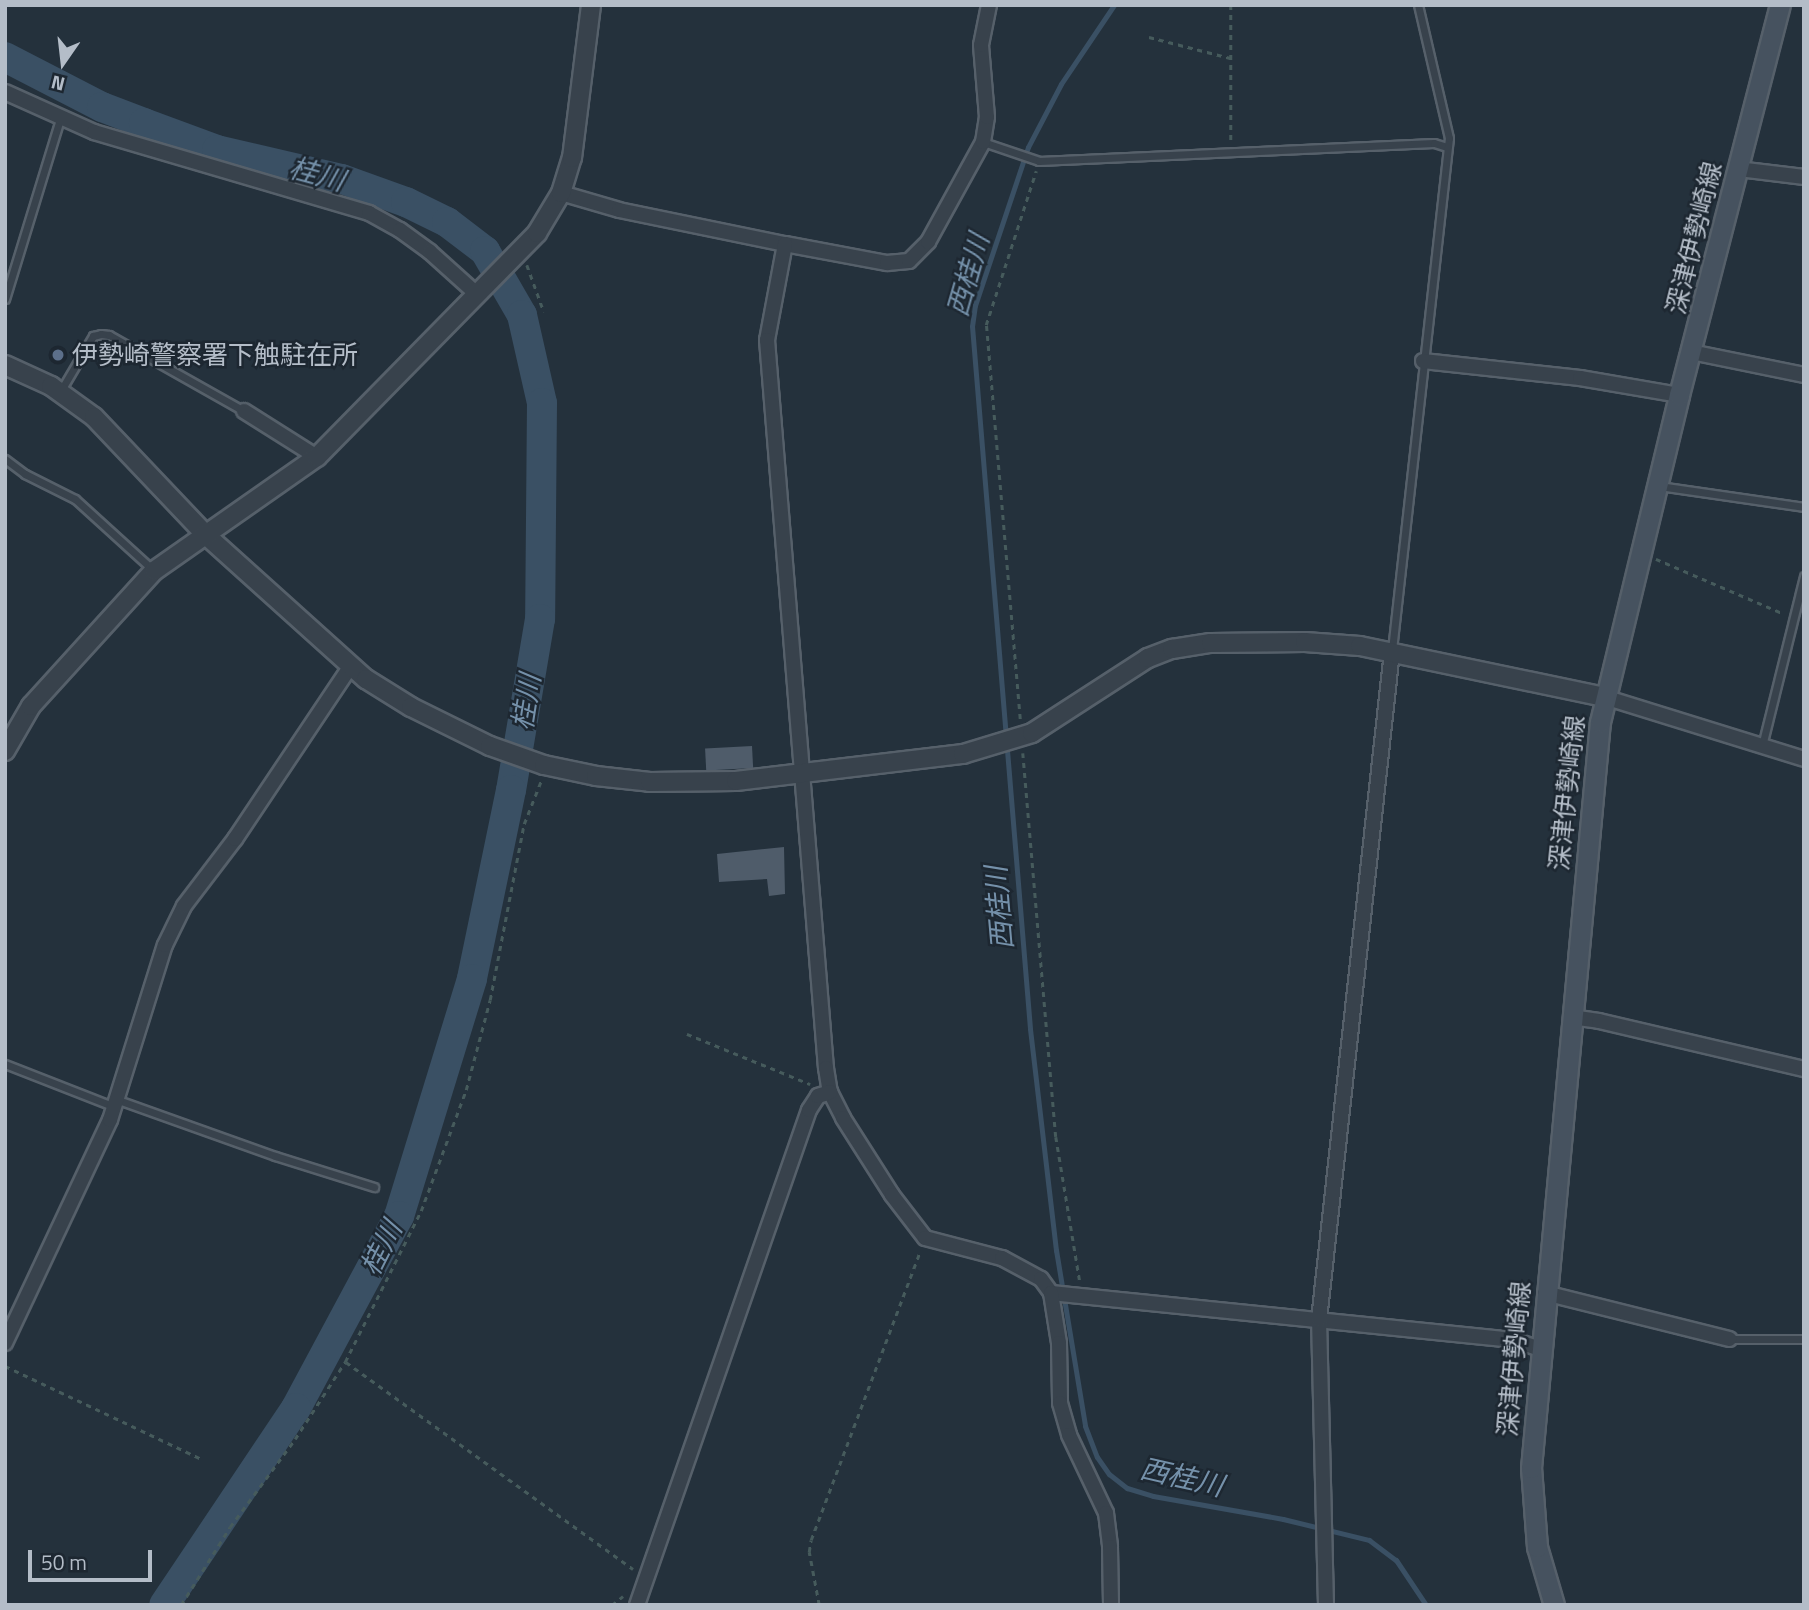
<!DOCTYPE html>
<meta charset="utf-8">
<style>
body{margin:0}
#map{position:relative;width:1809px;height:1610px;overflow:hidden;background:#24313c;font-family:"Titillium Web","Noto Sans JP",sans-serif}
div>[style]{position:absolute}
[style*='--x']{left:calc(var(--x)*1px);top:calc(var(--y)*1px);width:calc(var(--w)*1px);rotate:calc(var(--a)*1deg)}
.stream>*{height:5px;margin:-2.5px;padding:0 2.5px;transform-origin:2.5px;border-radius:2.5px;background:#3a5064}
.river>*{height:30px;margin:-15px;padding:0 15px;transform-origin:15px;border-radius:15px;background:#3a5064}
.building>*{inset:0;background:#4f5c6a;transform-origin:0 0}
.path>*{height:2.5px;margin-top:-1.25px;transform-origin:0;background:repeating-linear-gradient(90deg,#465b5c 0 5px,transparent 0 10px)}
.roads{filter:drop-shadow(2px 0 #56606a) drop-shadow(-2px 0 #56606a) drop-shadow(0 2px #56606a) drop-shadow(0 -2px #56606a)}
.service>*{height:7px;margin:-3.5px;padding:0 3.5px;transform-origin:3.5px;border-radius:3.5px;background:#38424c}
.minor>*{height:14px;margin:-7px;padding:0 7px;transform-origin:7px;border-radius:7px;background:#38424c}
.tertiary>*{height:18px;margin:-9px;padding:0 9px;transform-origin:9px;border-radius:9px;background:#38424c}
.secondary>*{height:19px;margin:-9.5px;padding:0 9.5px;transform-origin:9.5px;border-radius:9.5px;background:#46525f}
.dots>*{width:19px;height:19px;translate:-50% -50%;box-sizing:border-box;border:4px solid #1d2731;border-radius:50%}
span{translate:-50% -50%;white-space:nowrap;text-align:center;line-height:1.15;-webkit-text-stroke:5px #1d2731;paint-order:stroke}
.street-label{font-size:26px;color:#b4bdc8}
.poi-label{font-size:26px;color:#b4bdc8}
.left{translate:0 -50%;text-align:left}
.water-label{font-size:28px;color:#7591aa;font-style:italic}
.frame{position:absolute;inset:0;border:7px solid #b4bdc8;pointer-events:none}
.north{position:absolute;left:28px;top:28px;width:70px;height:70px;-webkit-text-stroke:5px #1d2731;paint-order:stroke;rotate:194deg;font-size:19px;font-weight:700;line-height:28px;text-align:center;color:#b4bdc8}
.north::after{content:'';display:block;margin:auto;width:24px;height:32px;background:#b4bdc8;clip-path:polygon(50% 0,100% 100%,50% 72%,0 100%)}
.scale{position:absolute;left:28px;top:1550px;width:124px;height:32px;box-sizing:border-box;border:4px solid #b4bdc8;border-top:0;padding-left:9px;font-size:21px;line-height:24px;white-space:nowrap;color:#b4bdc8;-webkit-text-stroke:5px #1d2731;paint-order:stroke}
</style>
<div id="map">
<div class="stream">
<i style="--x:1114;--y:5;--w:95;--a:123.9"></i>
<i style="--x:1061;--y:84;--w:71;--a:117.6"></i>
<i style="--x:1028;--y:147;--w:167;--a:108.5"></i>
<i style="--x:975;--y:305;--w:21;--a:98"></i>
<i style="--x:972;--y:326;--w:705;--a:85.28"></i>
<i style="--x:1030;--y:1029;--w:223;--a:83.3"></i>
<i style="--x:1056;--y:1250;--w:178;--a:80.6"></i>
<i style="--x:1085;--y:1426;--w:33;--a:69"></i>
<i style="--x:1097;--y:1457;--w:21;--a:55"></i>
<i style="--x:1109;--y:1474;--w:23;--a:38"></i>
<i style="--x:1127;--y:1488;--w:27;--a:17"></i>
<i style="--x:1153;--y:1496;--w:132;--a:10"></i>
<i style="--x:1283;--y:1519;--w:89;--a:13.7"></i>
<i style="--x:1369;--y:1540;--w:34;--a:37"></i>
<i style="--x:1396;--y:1560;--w:54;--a:56.3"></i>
</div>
<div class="river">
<i style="--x:5;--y:57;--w:109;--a:27.3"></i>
<i style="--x:102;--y:107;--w:45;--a:20.9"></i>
<i style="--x:144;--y:123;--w:78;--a:20.3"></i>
<i style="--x:217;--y:150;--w:128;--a:13.1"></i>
<i style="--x:342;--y:179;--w:68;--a:19.8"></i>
<i style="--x:406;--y:202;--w:46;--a:26"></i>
<i style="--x:447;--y:222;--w:48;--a:37.3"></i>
<i style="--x:485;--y:251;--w:74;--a:60"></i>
<i style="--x:522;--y:315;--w:90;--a:77.2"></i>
<i style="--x:542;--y:403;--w:216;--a:90.5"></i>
<i style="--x:540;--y:619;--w:173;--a:99.6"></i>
<i style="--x:511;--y:790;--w:193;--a:101.7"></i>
<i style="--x:472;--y:979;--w:248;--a:107.1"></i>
<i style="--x:399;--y:1216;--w:218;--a:118.2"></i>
<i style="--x:296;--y:1408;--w:237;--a:123.8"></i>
</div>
<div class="building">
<i style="left:752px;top:746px;width:22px;height:47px;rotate:87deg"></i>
<i style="clip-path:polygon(784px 847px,785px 894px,769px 896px,767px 879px,719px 882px,717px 854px)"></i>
</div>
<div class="path">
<i style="--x:1231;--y:5;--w:137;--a:90"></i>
<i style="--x:1149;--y:37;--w:84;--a:14.5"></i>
<i style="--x:527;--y:265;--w:50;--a:70.1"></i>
<i style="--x:1656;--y:559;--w:137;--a:23.2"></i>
<i style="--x:1020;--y:719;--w:395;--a:-94.9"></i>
<i style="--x:986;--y:325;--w:162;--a:-72"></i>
<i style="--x:1023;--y:753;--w:385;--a:85.1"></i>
<i style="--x:1056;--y:1137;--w:147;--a:80.6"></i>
<i style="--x:687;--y:1034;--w:133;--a:22.1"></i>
<i style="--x:346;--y:1362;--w:354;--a:35.8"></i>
<i style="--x:5;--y:1366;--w:216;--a:25.3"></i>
<i style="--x:181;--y:1605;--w:92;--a:-57.9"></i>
<i style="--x:230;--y:1527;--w:109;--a:-53.5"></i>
<i style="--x:295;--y:1439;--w:92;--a:-57"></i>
<i style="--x:345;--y:1362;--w:169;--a:-63.3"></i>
<i style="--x:421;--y:1211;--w:129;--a:-69.6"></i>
<i style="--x:466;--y:1090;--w:93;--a:-75.1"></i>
<i style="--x:490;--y:1000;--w:179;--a:-79.1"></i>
<i style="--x:524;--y:824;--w:46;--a:-68.4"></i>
<i style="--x:612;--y:1605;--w:14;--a:-39"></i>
<i style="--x:819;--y:1605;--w:54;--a:-100.7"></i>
<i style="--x:809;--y:1552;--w:12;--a:-81"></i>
<i style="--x:811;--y:1540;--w:309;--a:-69.3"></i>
</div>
<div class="roads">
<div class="service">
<i style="--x:983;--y:142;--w:59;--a:18.7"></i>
<i style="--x:1039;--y:161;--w:395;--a:-2.6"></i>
<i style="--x:1434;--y:143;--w:14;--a:17"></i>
<i style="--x:5;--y:299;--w:188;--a:-73"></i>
<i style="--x:60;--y:392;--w:65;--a:-59.5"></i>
<i style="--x:93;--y:336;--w:8;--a:-14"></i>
<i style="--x:101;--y:334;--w:8;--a:7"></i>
<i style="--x:109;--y:335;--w:155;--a:29.4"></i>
<i style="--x:5;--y:459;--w:25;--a:37"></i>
<i style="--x:25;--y:474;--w:56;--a:26.6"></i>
<i style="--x:75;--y:499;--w:107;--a:42.3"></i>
<i style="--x:1659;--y:486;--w:147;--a:8.2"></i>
<i style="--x:1392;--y:650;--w:515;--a:-83.65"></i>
<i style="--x:1449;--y:138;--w:137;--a:-103.1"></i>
<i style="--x:1762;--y:746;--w:175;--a:-76.1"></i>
<i style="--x:5;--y:1064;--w:118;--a:21.4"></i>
<i style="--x:118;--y:1100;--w:167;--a:19.6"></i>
<i style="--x:275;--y:1156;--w:104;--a:17.4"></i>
<i style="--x:1729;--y:1339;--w:75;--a:0"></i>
</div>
<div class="minor">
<i style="--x:5;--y:92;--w:98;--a:24.2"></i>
<i style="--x:94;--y:132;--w:287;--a:16.4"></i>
<i style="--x:369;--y:213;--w:35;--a:29"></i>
<i style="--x:400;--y:230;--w:37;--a:36"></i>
<i style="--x:430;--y:252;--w:64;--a:41.9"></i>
<i style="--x:1738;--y:169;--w:66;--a:6.9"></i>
<i style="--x:561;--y:193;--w:60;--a:16.3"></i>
<i style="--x:619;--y:210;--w:169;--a:11.6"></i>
<i style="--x:785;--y:244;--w:104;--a:10.6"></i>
<i style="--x:887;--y:263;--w:22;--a:-5"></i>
<i style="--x:909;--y:261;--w:27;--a:-45"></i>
<i style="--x:928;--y:242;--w:114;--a:-61.2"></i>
<i style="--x:983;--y:142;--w:25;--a:-81"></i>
<i style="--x:987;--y:117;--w:72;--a:-94.8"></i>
<i style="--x:981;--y:45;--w:41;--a:-78.7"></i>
<i style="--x:785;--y:244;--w:98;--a:100.6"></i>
<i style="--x:767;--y:340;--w:730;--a:85.37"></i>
<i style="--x:826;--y:1068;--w:24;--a:81"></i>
<i style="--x:830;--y:1092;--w:29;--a:63"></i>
<i style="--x:843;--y:1118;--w:91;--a:57.5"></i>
<i style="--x:892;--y:1195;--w:54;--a:52.5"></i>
<i style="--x:925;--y:1238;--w:80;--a:14.6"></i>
<i style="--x:1002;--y:1258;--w:44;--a:28.3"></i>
<i style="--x:1041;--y:1279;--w:17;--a:54"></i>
<i style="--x:1051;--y:1293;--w:465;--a:5.8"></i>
<i style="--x:1514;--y:1340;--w:28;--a:19"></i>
<i style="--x:1691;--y:352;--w:115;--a:11.5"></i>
<i style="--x:1423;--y:361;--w:158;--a:6.2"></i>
<i style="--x:1580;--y:378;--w:100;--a:9.7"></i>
<i style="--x:244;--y:411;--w:86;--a:32.2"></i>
<i style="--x:1604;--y:697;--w:209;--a:17.2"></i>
<i style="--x:1571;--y:1017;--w:28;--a:8"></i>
<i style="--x:1599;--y:1021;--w:211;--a:13.2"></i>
<i style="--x:1051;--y:1293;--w:51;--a:80.9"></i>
<i style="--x:1059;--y:1343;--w:60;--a:89"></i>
<i style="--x:1060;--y:1403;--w:33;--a:74"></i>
<i style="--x:1069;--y:1435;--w:86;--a:64.6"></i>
<i style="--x:1106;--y:1513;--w:34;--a:83"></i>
<i style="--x:1110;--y:1547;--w:58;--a:89"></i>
<i style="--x:1545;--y:1293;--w:190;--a:14"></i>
<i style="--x:5;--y:1343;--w:246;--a:-64.8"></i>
<i style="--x:110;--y:1120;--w:183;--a:-72.6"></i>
<i style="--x:165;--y:945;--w:43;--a:-64"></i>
<i style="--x:184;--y:906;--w:84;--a:-52.7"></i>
<i style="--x:235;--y:839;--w:208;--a:-56.2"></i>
<i style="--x:637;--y:1605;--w:524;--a:-70.84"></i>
<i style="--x:809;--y:1110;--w:17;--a:-57"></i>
<i style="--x:818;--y:1096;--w:13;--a:-18"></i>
<i style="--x:1326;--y:1605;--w:285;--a:-91.4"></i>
<i style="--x:1319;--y:1320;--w:673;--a:-83.77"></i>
</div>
<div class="tertiary">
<i style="--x:5;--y:365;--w:51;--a:24.5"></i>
<i style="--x:51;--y:386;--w:53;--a:35.8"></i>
<i style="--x:94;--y:417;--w:164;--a:46.5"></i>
<i style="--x:207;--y:536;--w:214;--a:42"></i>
<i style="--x:366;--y:679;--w:53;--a:31.9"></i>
<i style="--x:411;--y:707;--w:88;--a:26.3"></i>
<i style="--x:490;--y:746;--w:57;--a:19.4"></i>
<i style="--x:544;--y:765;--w:53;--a:11.9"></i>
<i style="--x:596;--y:776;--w:54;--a:6.3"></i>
<i style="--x:650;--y:782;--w:86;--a:-0.7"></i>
<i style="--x:736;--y:781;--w:229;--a:-6.8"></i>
<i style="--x:963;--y:754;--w:72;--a:-16.9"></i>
<i style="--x:1032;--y:733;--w:138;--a:-32.9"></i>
<i style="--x:1148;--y:658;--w:26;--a:-21"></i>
<i style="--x:1172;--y:649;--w:39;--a:-9"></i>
<i style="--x:1211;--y:643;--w:94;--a:-0.6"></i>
<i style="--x:1305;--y:642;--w:55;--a:4.2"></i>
<i style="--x:1360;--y:646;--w:249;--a:11.8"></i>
<i style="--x:5;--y:751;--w:52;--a:-60"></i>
<i style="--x:31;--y:706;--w:183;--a:-47.7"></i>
<i style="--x:154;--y:571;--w:199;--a:-35"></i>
<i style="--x:317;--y:457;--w:314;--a:-45.5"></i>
<i style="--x:537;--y:233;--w:47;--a:-59"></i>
<i style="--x:561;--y:193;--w:37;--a:-73"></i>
<i style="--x:572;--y:158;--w:154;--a:-82.9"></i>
</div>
<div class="secondary">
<i style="--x:1554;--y:1605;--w:60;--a:-106.3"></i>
<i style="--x:1537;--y:1547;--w:79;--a:-94.3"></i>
<i style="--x:1531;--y:1468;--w:749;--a:-84.72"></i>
<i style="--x:1600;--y:722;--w:336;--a:-76.4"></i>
<i style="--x:1679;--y:395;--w:403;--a:-75.5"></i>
</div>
</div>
<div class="dots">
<i style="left:58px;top:355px;background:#5c6f8a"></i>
</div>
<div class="street-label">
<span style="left:1694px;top:238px;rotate:-76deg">深津伊勢崎線</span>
<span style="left:1567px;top:793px;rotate:-84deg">深津伊勢崎線</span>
<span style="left:1514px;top:1359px;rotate:-85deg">深津伊勢崎線</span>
</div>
<div class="poi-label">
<span class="left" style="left:72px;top:355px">伊勢崎警察署下触駐在所</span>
</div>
<div class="water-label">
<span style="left:317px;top:174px;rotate:15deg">桂川</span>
<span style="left:968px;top:275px;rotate:-74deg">西桂川</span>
<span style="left:526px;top:702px;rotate:-81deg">桂川</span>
<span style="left:999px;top:908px;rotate:-95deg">西桂川</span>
<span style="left:381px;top:1248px;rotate:-63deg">桂川</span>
<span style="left:1182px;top:1477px;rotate:13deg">西桂川</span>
</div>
<div class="frame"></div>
<div class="north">N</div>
<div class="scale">50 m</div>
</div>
